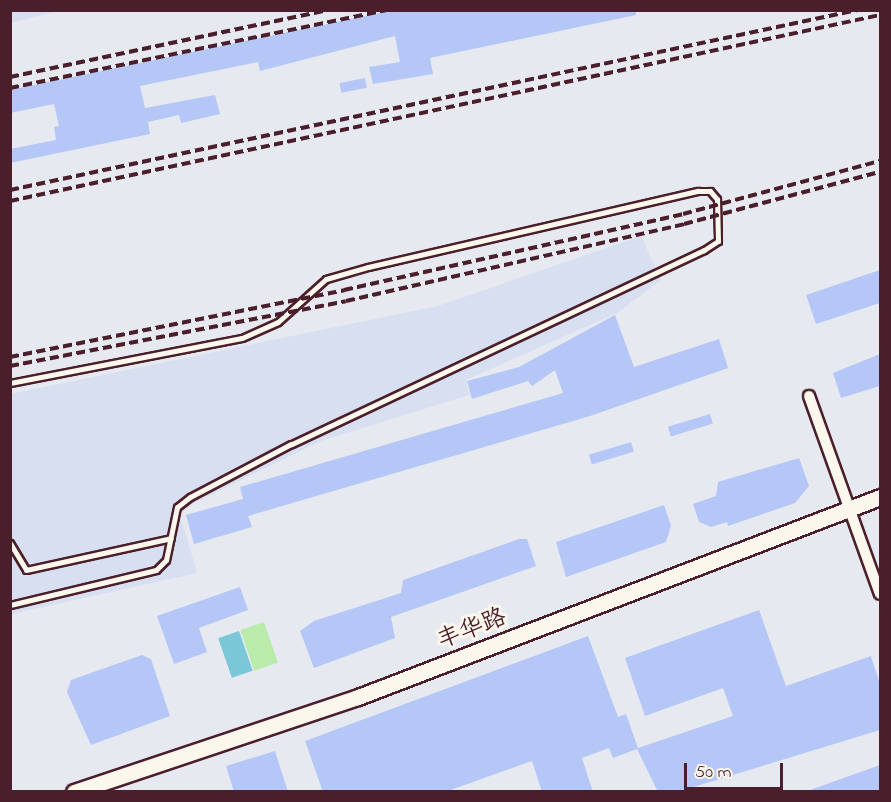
<!DOCTYPE html>
<meta charset="utf-8">
<style>
body{margin:0}
#map{position:relative;width:891px;height:802px;overflow:hidden;background:#e6e9ef;font-family:"Indie Flower","LXGW WenKai TC",sans-serif}
div>[style]{position:absolute}
[style*='--x']{left:calc(var(--x)*1px);top:calc(var(--y)*1px);width:calc(var(--w)*1px);rotate:calc(var(--a)*1deg)}
.built>*{inset:0;background:#d7dff1}
.green>*{inset:0;background:#bbebaa;transform-origin:0 0}
.water>*{inset:0;background:#79c7d7;transform-origin:0 0}
.building>*{inset:0;background:#b5c7f7;transform-origin:0 0}
.roads{filter:drop-shadow(2px 0 #4a1f2b) drop-shadow(-2px 0 #4a1f2b) drop-shadow(0 2px #4a1f2b) drop-shadow(0 -2px #4a1f2b)}
.lane>*{height:5px;margin:-2.5px;padding:0 2.5px;transform-origin:2.5px;border-radius:2.5px;background:#fbf7ec}
.street>*{height:10px;margin:-5px;padding:0 5px;transform-origin:5px;border-radius:5px;background:#fbf7ec}
.secondary>*{height:15px;margin:-7.5px;padding:0 7.5px;transform-origin:7.5px;border-radius:7.5px;background:#fbf7ec}
.rail>*{height:4px;margin-top:-2px;transform-origin:0;background:repeating-linear-gradient(90deg,#4a1f2b 0 9px,transparent 0 13.5px)}
span{translate:-50% -50%;white-space:nowrap;text-align:center;line-height:1.15;-webkit-text-stroke:6px #fbf7ec;paint-order:stroke}
.street-label{font-size:24px;color:#4a1f2b}
.frame{position:absolute;inset:0;border:12px solid #4a1f2b;pointer-events:none}
.scale{position:absolute;left:684px;top:763px;width:99px;height:27px;box-sizing:border-box;border:3px solid #4a1f2b;border-top:0;padding-left:8px;font-size:18px;line-height:21px;white-space:nowrap;color:#4a1f2b;-webkit-text-stroke:4px #fbf7ec;paint-order:stroke}
</style>
<div id="map">
<div class="built">
<i style="clip-path:polygon(11px 10px,58px 10px,58px 11px,11px 23px)"></i>
<i style="clip-path:polygon(641px 236px,661px 280px,617px 313px,466px 380px,469px 395px,321px 441px,184px 508px,181px 518px,197px 573px,11px 614px,10px 394px,438px 306px)"></i>
</div>
<div class="green">
<i style="left:264px;top:622px;width:43px;height:25px;rotate:71deg"></i>
</div>
<div class="water">
<i style="left:239px;top:631px;width:42px;height:22px;rotate:71deg"></i>
</div>
<div class="building">
<i style="clip-path:polygon(394px 10px,636px 10px,636px 15px,430px 58px,433px 74px,373px 84px,369px 67px,400px 62px,395px 36px,260px 71px,258px 62px,140px 86px,145px 108px,215px 95px,220px 114px,181px 123px,179px 115px,148px 122px,150px 134px,10px 163px,10px 149px,56px 140px,54px 127px,59px 126px,54px 104px,10px 113px,10px 90px)"></i>
<i style="left:365px;top:78px;width:10px;height:26px;rotate:79deg"></i>
<i style="clip-path:polygon(880px 270px,880px 303px,816px 324px,806px 295px)"></i>
<i style="clip-path:polygon(615px 315px,634px 367px,719px 339px,728px 368px,590px 416px,248px 516px,252px 527px,194px 544px,186px 515px,243px 499px,240px 487px,563px 393px,555px 370px,532px 386px,528px 381px,472px 399px,467px 381px,519px 367px)"></i>
<i style="clip-path:polygon(880px 354px,880px 386px,841px 398px,833px 373px)"></i>
<i style="left:710px;top:414px;width:10px;height:44px;rotate:73deg"></i>
<i style="left:631px;top:442px;width:10px;height:44px;rotate:73deg"></i>
<i style="clip-path:polygon(799px 458px,809px 486px,795px 503px,728px 526px,727px 522px,711px 527px,699px 522px,693px 504px,716px 496px,718px 482px)"></i>
<i style="clip-path:polygon(664px 505px,671px 526px,666px 542px,566px 577px,556px 542px)"></i>
<i style="clip-path:polygon(519px 539px,527px 539px,536px 566px,391px 617px,395px 638px,314px 668px,300px 631px,314px 621px,401px 593px,403px 580px)"></i>
<i style="clip-path:polygon(240px 587px,248px 610px,199px 628px,207px 652px,174px 664px,157px 616px)"></i>
<i style="clip-path:polygon(759px 610px,786px 686px,871px 656px,880px 684px,880px 730px,677px 792px,658px 792px,637px 749px,613px 758px,609px 748px,582px 758px,593px 792px,542px 792px,532px 761px,445px 792px,323px 792px,305px 741px,588px 636px,618px 717px,626px 714px,638px 748px,733px 716px,723px 688px,645px 716px,625px 658px)"></i>
<i style="clip-path:polygon(142px 655px,151px 659px,170px 716px,91px 745px,67px 692px,71px 680px)"></i>
<i style="clip-path:polygon(275px 751px,288px 792px,234px 792px,226px 766px)"></i>
<i style="clip-path:polygon(880px 765px,880px 792px,811px 792px,810px 790px)"></i>
</div>
<div class="roads">
<div class="lane">
<i style="--x:10;--y:383;--w:236;--a:-11"></i>
<i style="--x:242;--y:338;--w:39;--a:-24"></i>
<i style="--x:278;--y:322;--w:64;--a:-41.9"></i>
<i style="--x:326;--y:279;--w:44;--a:-15.9"></i>
<i style="--x:368;--y:267;--w:339;--a:-13"></i>
<i style="--x:698;--y:191;--w:12;--a:0"></i>
<i style="--x:710;--y:191;--w:11;--a:49"></i>
<i style="--x:717;--y:199;--w:42;--a:88.6"></i>
<i style="--x:718;--y:241;--w:17;--a:147"></i>
<i style="--x:704;--y:250;--w:456;--a:154.8"></i>
<i style="--x:291;--y:444;--w:114;--a:152.3"></i>
<i style="--x:190;--y:497;--w:16;--a:142"></i>
<i style="--x:177;--y:507;--w:54;--a:101.7"></i>
<i style="--x:166;--y:560;--w:14;--a:135"></i>
<i style="--x:156;--y:570;--w:150;--a:166.5"></i>
<i style="--x:10;--y:543;--w:31;--a:59"></i>
<i style="--x:26;--y:570;--w:148;--a:-12.4"></i>
</div>
<div class="street">
<i style="--x:809;--y:396;--w:210;--a:70.3"></i>
</div>
<div class="secondary">
<i style="--x:74;--y:792;--w:299;--a:-18.5"></i>
<i style="--x:358;--y:697;--w:559;--a:-20.96"></i>
</div>
</div>
<div class="rail">
<i style="--x:10;--y:77;--w:324;--a:-11.9"></i>
<i style="--x:10;--y:88;--w:386;--a:-11.7"></i>
<i style="--x:10;--y:190;--w:866;--a:-12"></i>
<i style="--x:10;--y:201;--w:890;--a:-12.07"></i>
<i style="--x:10;--y:357;--w:341;--a:-11.3"></i>
<i style="--x:344;--y:290;--w:347;--a:-12.6"></i>
<i style="--x:683;--y:214;--w:204;--a:-15.1"></i>
<i style="--x:10;--y:366;--w:342;--a:-10.9"></i>
<i style="--x:346;--y:301;--w:347;--a:-12.8"></i>
<i style="--x:684;--y:224;--w:203;--a:-14.9"></i>
</div>
<div class="street-label">
<span style="left:472px;top:630px;rotate:-21deg">丰华路</span>
</div>
<div class="frame"></div>
<div class="scale">50 m</div>
</div>
